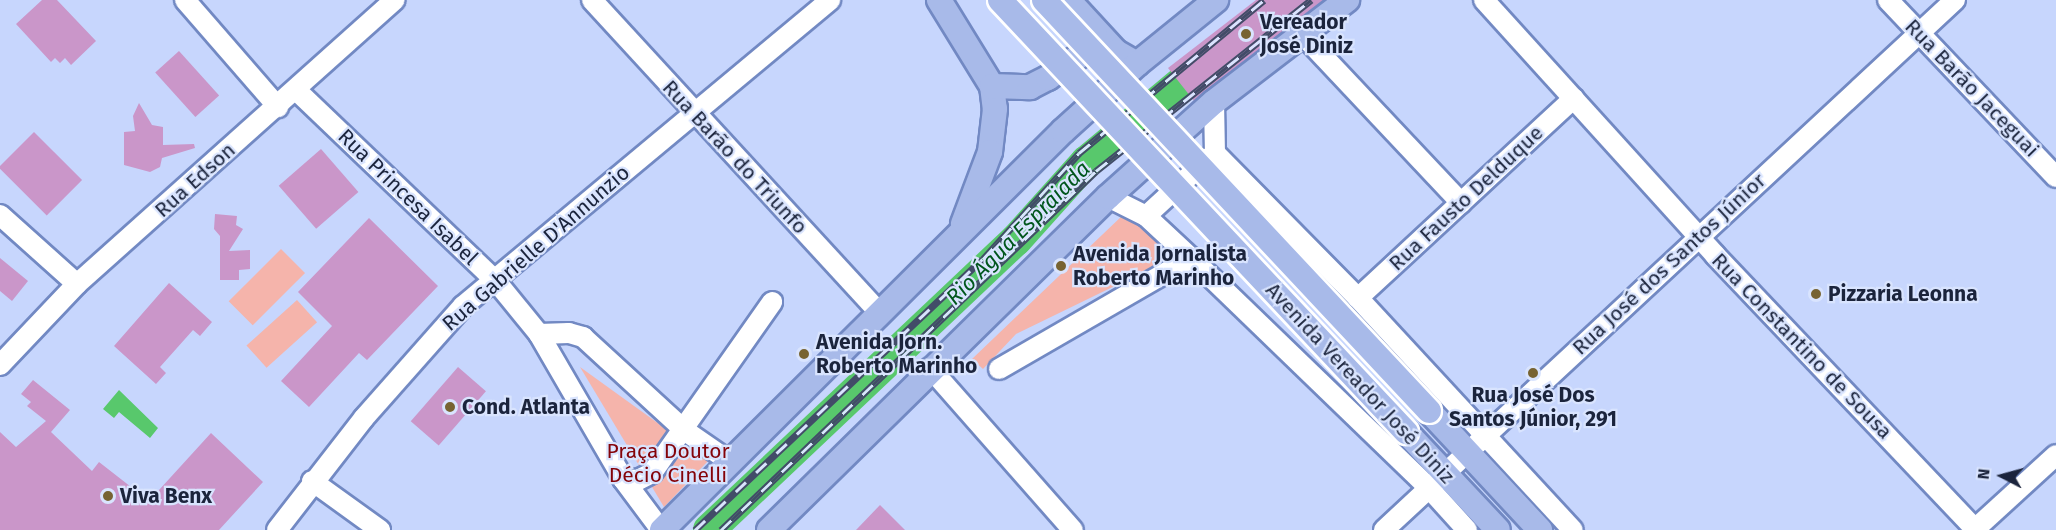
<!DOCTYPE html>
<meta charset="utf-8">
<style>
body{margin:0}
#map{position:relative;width:2056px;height:530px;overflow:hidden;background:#c7d6fd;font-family:"Fira Sans",sans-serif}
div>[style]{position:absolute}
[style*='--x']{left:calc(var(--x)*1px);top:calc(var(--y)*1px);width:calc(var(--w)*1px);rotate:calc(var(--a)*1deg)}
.green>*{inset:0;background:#f5b4ab;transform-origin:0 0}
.water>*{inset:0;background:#58c86c}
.river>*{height:32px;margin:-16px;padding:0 16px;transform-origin:16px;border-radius:16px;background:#58c86c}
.building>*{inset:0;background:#ca96c9;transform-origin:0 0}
.roads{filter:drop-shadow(2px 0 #7289c3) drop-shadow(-2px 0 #7289c3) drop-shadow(0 2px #7289c3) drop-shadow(0 -2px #7289c3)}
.minor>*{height:20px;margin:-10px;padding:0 10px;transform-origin:10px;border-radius:10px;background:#fff}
.major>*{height:24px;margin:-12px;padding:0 12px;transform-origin:12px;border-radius:12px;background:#a8bae9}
.rail>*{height:7px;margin-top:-3.5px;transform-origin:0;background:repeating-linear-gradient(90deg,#d9e4fe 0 14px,#424c68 0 28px);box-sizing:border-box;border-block:2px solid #424c68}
.bridges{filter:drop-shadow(2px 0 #fff) drop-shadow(-2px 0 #fff) drop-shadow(0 2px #fff) drop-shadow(0 -2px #fff)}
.major-bridge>*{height:24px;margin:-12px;padding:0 12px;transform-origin:12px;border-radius:12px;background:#a8bae9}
.dots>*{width:16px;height:16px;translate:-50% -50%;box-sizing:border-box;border:3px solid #d9e4fe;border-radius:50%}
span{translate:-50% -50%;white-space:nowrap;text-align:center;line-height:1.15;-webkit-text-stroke:4.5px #d9e4fe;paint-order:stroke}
.poi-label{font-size:21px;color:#1b243c;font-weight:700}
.left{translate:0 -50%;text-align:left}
.street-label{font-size:21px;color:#1b243c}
.park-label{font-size:21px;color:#840309}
.water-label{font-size:22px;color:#00561c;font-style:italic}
.north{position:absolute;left:1972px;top:446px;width:60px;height:60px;-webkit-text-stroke:4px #d9e4fe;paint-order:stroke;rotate:276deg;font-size:16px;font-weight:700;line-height:24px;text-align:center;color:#1b243c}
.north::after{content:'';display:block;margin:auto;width:21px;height:27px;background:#1b243c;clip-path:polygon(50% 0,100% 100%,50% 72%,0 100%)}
</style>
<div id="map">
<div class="green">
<i style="clip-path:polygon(1124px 214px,1144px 218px,1171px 246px,1164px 262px,1016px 334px,983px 369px,972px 359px)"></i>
<i style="left:281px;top:249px;width:34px;height:74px;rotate:45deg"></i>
<i style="left:297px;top:300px;width:30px;height:68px;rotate:48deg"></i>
<i style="clip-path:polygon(580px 367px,709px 460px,664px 507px)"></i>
</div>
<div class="water">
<i style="clip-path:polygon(119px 390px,158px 428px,150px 438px,119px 412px,114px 418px,103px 409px)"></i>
</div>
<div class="river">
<i style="--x:709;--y:530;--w:422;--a:-43.4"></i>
<i style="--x:1016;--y:240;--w:105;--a:-48.1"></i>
<i style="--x:1086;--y:162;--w:164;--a:-39.8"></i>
</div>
<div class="building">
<i style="clip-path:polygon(42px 0,57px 0,96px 41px,71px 65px,65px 58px,60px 63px,55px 58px,51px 62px,16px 24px)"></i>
<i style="clip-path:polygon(1256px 0,1324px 0,1194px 101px,1168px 68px)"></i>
<i style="left:179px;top:51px;width:60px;height:32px;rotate:48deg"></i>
<i style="clip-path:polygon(139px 103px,152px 125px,163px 127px,163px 145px,194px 144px,195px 148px,162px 158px,160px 167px,150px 172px,124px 165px,124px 132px,135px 131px,133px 116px)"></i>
<i style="left:34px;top:132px;width:68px;height:50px;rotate:45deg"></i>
<i style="left:321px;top:149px;width:57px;height:56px;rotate:49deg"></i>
<i style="clip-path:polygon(215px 214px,237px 216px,236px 225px,243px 229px,229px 251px,250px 250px,250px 269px,239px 270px,239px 280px,220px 280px,220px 236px,214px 229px)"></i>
<i style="clip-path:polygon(369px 218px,438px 286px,367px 360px,359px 353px,309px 407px,281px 381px,332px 326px,298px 292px)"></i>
<i style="clip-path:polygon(0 258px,28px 281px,12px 301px,0 291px)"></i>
<i style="clip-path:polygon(169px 283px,212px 322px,200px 336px,193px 330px,160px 367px,166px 373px,156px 384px,114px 346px)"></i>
<i style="left:458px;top:367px;width:37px;height:72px;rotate:41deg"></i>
<i style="clip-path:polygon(33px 380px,70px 410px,51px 432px,92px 471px,99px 462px,149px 501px,211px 433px,263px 482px,219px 530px,0 530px,0 432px,16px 447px,46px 421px,27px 406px,31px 402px,21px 394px)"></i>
<i style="clip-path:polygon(880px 505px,905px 530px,856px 530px)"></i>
</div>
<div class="roads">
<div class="minor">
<i style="--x:185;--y:0;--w:142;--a:49"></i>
<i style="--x:592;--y:0;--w:425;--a:47.4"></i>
<i style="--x:1484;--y:0;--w:344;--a:47.8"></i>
<i style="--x:1715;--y:255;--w:379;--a:46.5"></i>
<i style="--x:1888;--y:0;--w:244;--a:46.5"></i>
<i style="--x:1302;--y:34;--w:232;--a:46.7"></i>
<i style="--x:296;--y:90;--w:275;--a:43.7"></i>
<i style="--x:495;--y:280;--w:70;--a:50.8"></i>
<i style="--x:539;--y:334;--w:168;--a:59.9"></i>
<i style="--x:623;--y:479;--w:64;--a:53.3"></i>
<i style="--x:1214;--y:102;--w:51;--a:88.9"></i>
<i style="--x:1215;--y:153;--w:204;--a:45.4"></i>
<i style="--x:1358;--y:298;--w:316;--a:47.2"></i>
<i style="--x:1108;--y:197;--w:42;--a:26.6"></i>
<i style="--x:1146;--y:216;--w:62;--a:43"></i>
<i style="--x:1191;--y:258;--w:330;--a:44"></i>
<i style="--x:1428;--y:487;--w:58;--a:47.8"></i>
<i style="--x:0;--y:215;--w:103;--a:41.9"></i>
<i style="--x:1146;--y:216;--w:87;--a:-42.7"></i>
<i style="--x:1358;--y:298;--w:294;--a:-42.8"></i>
<i style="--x:539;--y:334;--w:30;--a:-2"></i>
<i style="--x:569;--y:333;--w:15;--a:16"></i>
<i style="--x:583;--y:337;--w:137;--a:42.6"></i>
<i style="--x:684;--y:430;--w:55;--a:34.6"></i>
<i style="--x:0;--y:365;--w:112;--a:-46.5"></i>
<i style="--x:77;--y:284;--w:426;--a:-41.8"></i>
<i style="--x:930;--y:368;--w:216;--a:48.6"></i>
<i style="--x:999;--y:369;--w:222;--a:-30"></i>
<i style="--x:623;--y:479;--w:15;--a:4"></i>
<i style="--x:638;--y:480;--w:16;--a:-27"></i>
<i style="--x:652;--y:473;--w:209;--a:-54.9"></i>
<i style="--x:312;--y:481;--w:84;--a:35.8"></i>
<i style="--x:277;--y:530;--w:142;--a:-52.2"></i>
<i style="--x:364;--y:418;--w:149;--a:-48.5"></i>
<i style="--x:463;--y:306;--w:478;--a:-39.8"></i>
<i style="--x:1384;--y:530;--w:779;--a:-42.87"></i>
<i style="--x:1974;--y:530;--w:111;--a:-42.4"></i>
</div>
<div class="major">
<i style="--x:939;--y:0;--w:101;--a:58.4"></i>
<i style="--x:992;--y:86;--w:23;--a:83"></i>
<i style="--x:995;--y:109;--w:43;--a:96.6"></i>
<i style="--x:990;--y:152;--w:77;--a:110.6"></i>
<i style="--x:1068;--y:0;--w:71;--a:47.3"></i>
<i style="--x:1116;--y:52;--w:24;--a:30"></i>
<i style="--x:992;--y:86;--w:38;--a:2"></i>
<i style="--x:1030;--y:87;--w:20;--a:-27"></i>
<i style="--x:1048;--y:78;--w:54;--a:-35.2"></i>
<i style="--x:1092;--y:47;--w:17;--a:-80"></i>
<i style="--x:1429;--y:411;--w:163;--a:47"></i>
<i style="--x:1406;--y:432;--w:134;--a:46.8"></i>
<i style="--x:662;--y:530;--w:566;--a:-44.86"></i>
<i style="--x:1063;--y:131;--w:100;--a:-42.2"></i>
<i style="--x:1137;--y:64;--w:102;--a:-39"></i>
<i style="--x:769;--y:530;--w:475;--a:-44.5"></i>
<i style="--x:1108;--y:197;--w:142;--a:-41.9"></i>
<i style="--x:1214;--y:102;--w:168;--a:-37.5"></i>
</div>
</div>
<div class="rail">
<i style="--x:695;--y:530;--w:395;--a:-43.3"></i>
<i style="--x:983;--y:259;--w:143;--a:-47.8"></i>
<i style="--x:1079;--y:153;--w:240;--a:-39.6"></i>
<i style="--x:721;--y:530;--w:519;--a:-43.75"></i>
<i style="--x:1096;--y:171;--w:275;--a:-38.5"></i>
</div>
<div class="bridges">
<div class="major-bridge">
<i style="--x:1000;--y:0;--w:593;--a:46.78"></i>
<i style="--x:1044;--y:0;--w:563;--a:46.87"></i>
</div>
</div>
<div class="dots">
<i style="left:1246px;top:34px;background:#776332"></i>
<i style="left:1061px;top:266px;background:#776332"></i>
<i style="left:1816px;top:294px;background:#776332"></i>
<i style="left:804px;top:354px;background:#776332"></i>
<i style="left:1533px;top:373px;background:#776332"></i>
<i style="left:450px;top:407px;background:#776332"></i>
<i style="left:108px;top:496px;background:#776332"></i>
</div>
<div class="poi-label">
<span class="left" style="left:1260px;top:34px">Vereador<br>José Diniz</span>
<span class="left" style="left:1073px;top:266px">Avenida Jornalista<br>Roberto Marinho</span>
<span class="left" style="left:1828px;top:294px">Pizzaria Leonna</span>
<span class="left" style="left:816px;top:354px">Avenida Jorn.<br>Roberto Marinho</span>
<span style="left:1533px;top:407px">Rua José Dos<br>Santos Júnior, 291</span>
<span class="left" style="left:462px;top:407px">Cond. Atlanta</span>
<span class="left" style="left:120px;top:496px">Viva Benx</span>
</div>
<div class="street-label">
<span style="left:1972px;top:88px;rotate:46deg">Rua Barão Jaceguai</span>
<span style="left:735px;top:157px;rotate:47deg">Rua Barão do Triunfo</span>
<span style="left:195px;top:180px;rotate:-42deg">Rua Edson</span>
<span style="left:408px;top:197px;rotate:44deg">Rua Princesa Isabel</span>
<span style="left:1466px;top:198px;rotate:-43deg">Rua Fausto Delduque</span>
<span style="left:536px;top:248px;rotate:-41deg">Rua Gabrielle D'Annunzio</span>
<span style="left:1669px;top:264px;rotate:-43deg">Rua José dos Santos Júnior</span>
<span style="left:1802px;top:346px;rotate:46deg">Rua Constantino de Sousa</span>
<span style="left:1360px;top:383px;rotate:47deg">Avenida Vereador José Diniz</span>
</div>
<div class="park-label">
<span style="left:668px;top:463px">Praça Doutor<br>Décio Cinelli</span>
</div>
<div class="water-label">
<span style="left:1018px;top:233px;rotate:-45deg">Rio Água Espraiada</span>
</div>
<div class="north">N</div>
</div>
